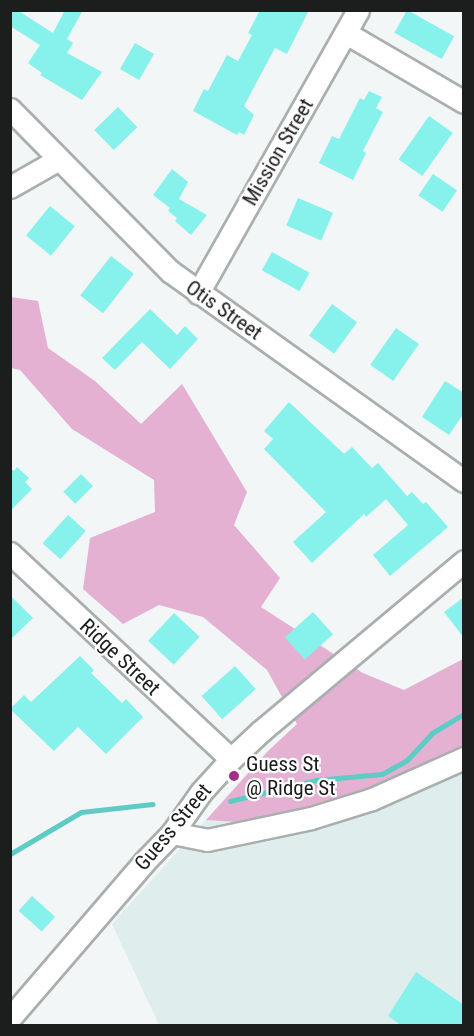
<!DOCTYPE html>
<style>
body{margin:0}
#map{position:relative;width:474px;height:1036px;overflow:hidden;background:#f2f6f6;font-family:"Roboto Condensed",sans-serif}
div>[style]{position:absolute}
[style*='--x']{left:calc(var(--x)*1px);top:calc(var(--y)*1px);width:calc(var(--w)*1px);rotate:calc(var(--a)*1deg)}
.built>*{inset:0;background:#dfedec}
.green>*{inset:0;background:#e4b1d2}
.stream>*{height:5px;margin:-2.5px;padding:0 2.5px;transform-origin:2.5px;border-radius:2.5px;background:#5fcbc5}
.building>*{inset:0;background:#87f1ec;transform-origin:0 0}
.roads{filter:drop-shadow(2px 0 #aaafae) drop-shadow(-2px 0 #aaafae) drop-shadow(0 2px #aaafae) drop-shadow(0 -2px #aaafae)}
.minor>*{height:21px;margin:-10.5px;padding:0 10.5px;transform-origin:10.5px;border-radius:10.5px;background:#fff}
.dots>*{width:16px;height:16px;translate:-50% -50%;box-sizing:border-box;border:3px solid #fff;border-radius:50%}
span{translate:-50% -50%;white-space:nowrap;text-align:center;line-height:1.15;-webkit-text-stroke:4.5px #fff;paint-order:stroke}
.street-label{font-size:21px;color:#1c1d1d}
.poi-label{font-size:21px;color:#1c1d1d}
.left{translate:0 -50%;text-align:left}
.frame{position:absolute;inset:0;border:12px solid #1c1d1d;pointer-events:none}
</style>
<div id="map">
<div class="built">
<i style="clip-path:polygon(463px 760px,463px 1025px,159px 1025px,112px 924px,206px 820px,287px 825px)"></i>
</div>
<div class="green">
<i style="clip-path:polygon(11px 297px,38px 301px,48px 348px,95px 381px,141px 424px,182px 384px,247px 492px,234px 525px,280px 578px,261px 607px,363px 673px,404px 690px,463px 659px,463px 760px,286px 825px,206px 820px,268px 751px,297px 724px,267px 670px,203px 617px,159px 605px,123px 624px,83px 589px,90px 538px,155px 512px,154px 480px,72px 429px,20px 370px,11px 368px)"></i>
</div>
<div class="stream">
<i style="--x:230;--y:801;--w:89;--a:-13.7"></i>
<i style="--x:316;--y:780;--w:66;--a:-5.2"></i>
<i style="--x:382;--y:774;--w:29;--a:-29"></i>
<i style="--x:407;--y:760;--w:37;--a:-47"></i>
<i style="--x:432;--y:733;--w:37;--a:-31"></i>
<i style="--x:10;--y:854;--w:82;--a:-30.6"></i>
<i style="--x:81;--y:812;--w:72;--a:-6.3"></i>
</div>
<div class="building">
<i style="clip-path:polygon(10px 10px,17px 10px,53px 33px,65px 10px,83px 10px,67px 39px,73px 43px,67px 53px,102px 72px,82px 100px,40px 75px,42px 73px,28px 63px,40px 45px,10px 26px)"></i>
<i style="clip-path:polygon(260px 10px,309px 10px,287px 54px,275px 48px,244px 106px,254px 115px,244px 135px,239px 132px,237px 135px,193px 111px,204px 89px,208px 91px,227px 55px,238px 61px,252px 35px,248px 33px)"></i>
<i style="left:407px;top:10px;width:54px;height:26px;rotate:29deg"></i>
<i style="left:135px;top:43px;width:22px;height:30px;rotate:30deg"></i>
<i style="clip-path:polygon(369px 91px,382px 97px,376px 108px,383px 112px,363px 151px,366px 153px,353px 180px,319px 163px,332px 136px,339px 139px,360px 98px,364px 100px)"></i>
<i style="left:118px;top:107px;width:28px;height:33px;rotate:46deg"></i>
<i style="left:429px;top:116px;width:29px;height:53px;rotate:35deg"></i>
<i style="clip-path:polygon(172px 169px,188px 182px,179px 199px,207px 215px,191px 235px,175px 221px,177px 218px,168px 211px,170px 208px,153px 195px)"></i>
<i style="left:433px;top:174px;width:29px;height:26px;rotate:34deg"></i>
<i style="left:298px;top:198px;width:38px;height:30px;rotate:23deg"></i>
<i style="left:50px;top:206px;width:32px;height:38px;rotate:39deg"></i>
<i style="left:272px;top:252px;width:43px;height:21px;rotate:29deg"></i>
<i style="left:111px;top:256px;width:29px;height:50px;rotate:38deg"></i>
<i style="left:332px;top:304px;width:31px;height:39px;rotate:36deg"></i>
<i style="clip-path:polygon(150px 309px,177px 335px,185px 326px,198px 339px,170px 369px,142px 342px,115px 370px,102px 358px)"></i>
<i style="left:396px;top:328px;width:28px;height:45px;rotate:35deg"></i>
<i style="clip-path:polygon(445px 381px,464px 393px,464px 413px,449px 435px,422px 417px)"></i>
<i style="clip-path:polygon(289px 402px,344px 454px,352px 447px,372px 468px,378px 463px,407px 496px,412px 492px,423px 504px,426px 502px,448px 527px,390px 576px,373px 555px,408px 525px,386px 499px,366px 517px,364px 514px,312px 563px,293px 542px,326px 512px,264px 449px,273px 439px,264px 431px)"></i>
<i style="clip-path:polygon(17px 467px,29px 478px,25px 482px,32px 489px,10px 511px,10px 468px,14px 471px)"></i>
<i style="left:81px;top:474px;width:17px;height:25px;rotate:45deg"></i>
<i style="left:68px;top:515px;width:24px;height:38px;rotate:42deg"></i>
<i style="clip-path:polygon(10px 595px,33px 618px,10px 640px)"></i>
<i style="clip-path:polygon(464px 597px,464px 638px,444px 612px)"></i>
<i style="left:313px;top:612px;width:30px;height:38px;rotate:48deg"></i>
<i style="left:174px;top:613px;width:35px;height:38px;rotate:43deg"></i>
<i style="clip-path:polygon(80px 656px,94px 670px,91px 673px,122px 703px,126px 699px,143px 717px,106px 754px,78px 727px,54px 751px,10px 709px,24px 695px,31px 702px)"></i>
<i style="left:235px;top:666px;width:31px;height:45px;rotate:48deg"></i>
<i style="left:32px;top:896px;width:31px;height:20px;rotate:42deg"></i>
<i style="clip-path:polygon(416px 972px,464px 1005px,464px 1026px,402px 1026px,388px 1016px)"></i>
</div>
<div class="roads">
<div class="minor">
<i style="--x:346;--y:33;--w:137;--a:30.3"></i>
<i style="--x:10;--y:109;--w:229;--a:45.4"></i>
<i style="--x:171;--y:272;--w:360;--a:35.5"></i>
<i style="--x:10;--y:187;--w:56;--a:-29.7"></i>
<i style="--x:198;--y:293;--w:325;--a:-60.5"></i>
<i style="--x:10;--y:553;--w:302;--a:43"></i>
<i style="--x:172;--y:833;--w:36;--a:11"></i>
<i style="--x:207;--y:840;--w:106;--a:-11.9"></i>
<i style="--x:311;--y:818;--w:64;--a:-17.3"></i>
<i style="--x:372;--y:799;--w:101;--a:-24"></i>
<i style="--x:10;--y:1018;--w:207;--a:-49.3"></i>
<i style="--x:145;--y:861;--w:39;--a:-46"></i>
<i style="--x:172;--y:833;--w:50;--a:-54.7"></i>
<i style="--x:201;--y:792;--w:45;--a:-47.7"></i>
<i style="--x:231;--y:759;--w:41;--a:-43"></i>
<i style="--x:261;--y:731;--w:265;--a:-39.9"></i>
</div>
</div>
<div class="dots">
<i style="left:234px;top:776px;background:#a52e85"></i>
</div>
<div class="street-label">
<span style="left:278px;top:152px;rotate:-60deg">Mission Street</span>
<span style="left:224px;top:310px;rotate:35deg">Otis Street</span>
<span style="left:120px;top:657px;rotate:43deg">Ridge Street</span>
<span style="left:173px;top:827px;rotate:-50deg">Guess Street</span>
</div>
<div class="poi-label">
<span class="left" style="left:246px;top:776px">Guess St<br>@ Ridge St</span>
</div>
<div class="frame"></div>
</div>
